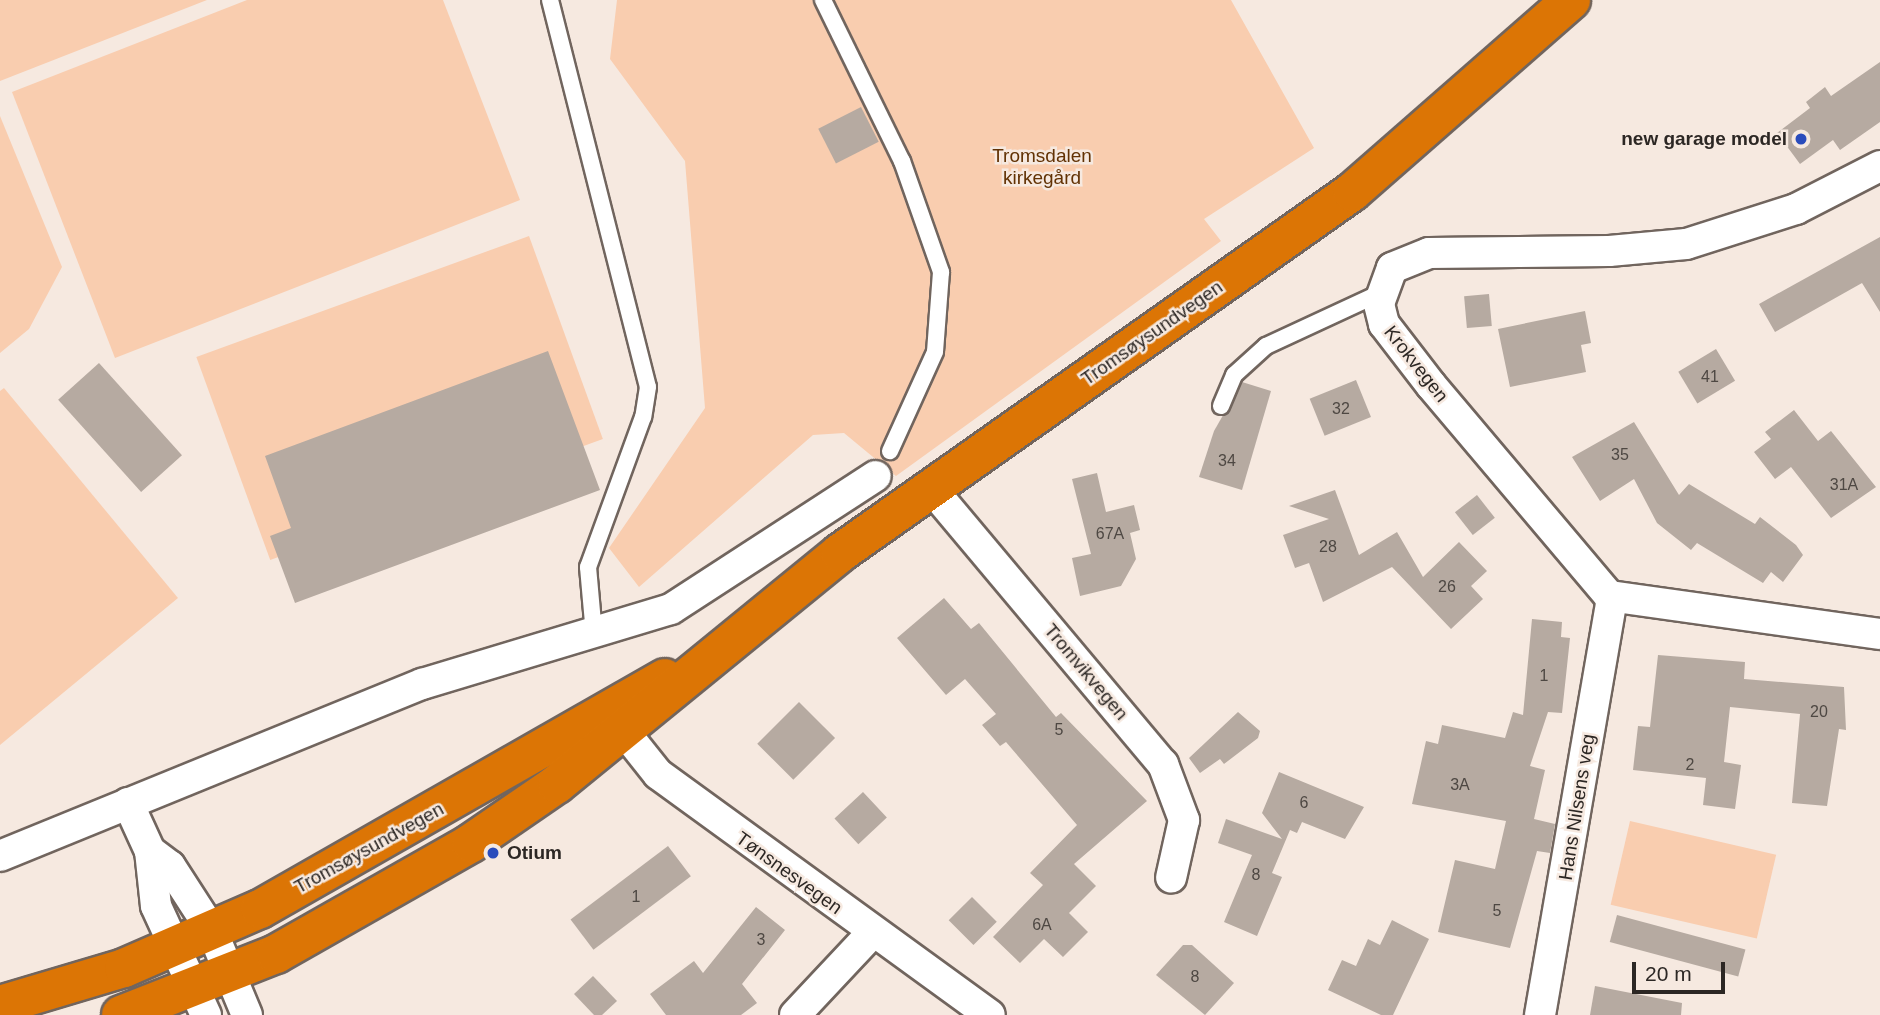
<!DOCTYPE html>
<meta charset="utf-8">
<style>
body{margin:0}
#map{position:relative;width:1880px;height:1015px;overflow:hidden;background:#f6e9e0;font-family:Helvetica,sans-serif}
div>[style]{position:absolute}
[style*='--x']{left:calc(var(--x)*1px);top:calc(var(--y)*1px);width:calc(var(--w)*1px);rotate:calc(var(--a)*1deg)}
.green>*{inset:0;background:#f9cdaf;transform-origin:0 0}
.building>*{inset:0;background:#b6aaa1;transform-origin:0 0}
.roads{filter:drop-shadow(2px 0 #71655e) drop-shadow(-2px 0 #71655e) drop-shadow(0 2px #71655e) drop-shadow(0 -2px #71655e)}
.lane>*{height:16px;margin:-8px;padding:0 8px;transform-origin:8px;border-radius:8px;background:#fff}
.street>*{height:30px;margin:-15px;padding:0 15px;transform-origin:15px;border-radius:15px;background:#fff}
.highway>*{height:38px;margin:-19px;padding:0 19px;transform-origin:19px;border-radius:19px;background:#dc7505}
.dots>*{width:19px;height:19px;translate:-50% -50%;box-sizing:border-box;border:4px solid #f6e9e0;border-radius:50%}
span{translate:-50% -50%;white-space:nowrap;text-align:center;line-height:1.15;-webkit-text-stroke:5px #f6e9e0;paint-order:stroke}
.number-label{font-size:16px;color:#4e4843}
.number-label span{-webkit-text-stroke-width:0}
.poi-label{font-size:19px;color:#2c2724;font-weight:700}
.right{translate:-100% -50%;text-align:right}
.left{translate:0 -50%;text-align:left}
.park-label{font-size:19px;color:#623204}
.street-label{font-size:19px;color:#2c2724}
.scale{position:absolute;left:1632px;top:962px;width:93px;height:32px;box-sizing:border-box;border:4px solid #2c2724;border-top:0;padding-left:9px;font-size:21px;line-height:24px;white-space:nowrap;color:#2c2724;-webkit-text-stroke:5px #f6e9e0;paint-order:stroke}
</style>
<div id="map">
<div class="green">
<i style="clip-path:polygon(0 0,207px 0,0 81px)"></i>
<i style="clip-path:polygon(247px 0,443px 0,520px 200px,115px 358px,12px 92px)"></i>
<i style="clip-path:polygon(617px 0,1231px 0,1314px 148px,1204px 219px,1221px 241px,896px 476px,844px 433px,813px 435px,639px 587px,609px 548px,705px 408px,685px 161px,610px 59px)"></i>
<i style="clip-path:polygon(0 116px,62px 267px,29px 329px,0 353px)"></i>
<i style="left:529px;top:236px;width:216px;height:354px;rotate:70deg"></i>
<i style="clip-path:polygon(4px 388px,178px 598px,0 745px,0 391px)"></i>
<i style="left:1630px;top:821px;width:150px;height:86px;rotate:13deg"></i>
</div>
<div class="building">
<i style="clip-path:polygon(1880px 62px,1880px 122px,1840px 150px,1833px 140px,1800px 164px,1777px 133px,1810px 108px,1806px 102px,1825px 87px,1831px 96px)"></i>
<i style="left:861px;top:107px;width:39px;height:48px;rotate:63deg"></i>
<i style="clip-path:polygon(1880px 237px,1880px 312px,1862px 283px,1775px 332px,1759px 304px)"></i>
<i style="left:1489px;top:294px;width:32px;height:25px;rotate:85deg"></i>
<i style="clip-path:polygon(1585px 311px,1591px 343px,1581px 345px,1586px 372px,1510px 387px,1498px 329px)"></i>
<i style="left:1716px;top:349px;width:37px;height:44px;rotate:59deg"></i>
<i style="clip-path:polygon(548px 351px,600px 490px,295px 603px,270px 536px,291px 528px,265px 456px)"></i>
<i style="left:99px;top:363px;width:124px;height:55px;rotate:48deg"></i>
<i style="left:1356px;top:380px;width:40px;height:50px;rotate:68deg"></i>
<i style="clip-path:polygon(1242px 382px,1271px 391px,1242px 490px,1199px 477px,1214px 431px)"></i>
<i style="clip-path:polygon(1794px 410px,1818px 441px,1831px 431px,1876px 487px,1831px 518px,1791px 467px,1775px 479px,1754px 452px,1771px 439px,1765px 432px)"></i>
<i style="clip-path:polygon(1634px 422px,1679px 495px,1689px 484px,1755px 524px,1760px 517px,1796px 545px,1803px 555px,1783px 582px,1771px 572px,1763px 583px,1697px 543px,1691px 550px,1657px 523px,1634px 479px,1600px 501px,1572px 457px)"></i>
<i style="clip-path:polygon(1097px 473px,1106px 512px,1134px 505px,1140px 530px,1130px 533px,1136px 559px,1121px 586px,1080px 596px,1072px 558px,1091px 554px,1072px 479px)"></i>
<i style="clip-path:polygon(1335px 490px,1359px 555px,1397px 532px,1423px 577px,1459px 542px,1487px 571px,1471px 586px,1483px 599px,1451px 629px,1392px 567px,1323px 602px,1309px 563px,1295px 568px,1283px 535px,1329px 519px,1289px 506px)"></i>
<i style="left:1477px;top:495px;width:29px;height:28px;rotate:52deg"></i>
<i style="clip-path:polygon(944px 598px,971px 629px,979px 623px,1056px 717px,1061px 713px,1147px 801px,1074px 864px,1096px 886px,1069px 913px,1088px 932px,1063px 957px,1044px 939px,1020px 963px,993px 937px,1043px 885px,1030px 873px,1077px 825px,1006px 742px,1000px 746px,982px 725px,996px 714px,965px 679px,946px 695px,897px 638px)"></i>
<i style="clip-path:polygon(1532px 619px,1562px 622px,1561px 637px,1570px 638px,1562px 713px,1548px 712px,1530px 766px,1545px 770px,1534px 819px,1555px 824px,1550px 853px,1537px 851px,1510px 948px,1438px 932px,1455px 860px,1495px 869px,1506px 821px,1412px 804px,1426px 741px,1438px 744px,1442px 725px,1505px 738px,1513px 712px,1523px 715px)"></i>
<i style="clip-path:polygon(1658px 655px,1745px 662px,1744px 679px,1844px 687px,1846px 730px,1839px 729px,1827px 806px,1792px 803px,1800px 714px,1730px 707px,1724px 762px,1741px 765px,1735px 809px,1703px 805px,1706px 778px,1633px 770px,1638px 726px,1650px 727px)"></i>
<i style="left:799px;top:702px;width:51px;height:59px;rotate:45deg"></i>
<i style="clip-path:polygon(1238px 712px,1260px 731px,1258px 738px,1224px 764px,1220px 759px,1200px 773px,1189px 758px)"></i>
<i style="clip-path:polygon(1279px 772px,1364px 807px,1345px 839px,1302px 822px,1297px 833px,1290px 830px,1272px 873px,1282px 877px,1257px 936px,1224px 922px,1252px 855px,1218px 843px,1226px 819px,1282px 839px,1262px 813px)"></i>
<i style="left:863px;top:792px;width:35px;height:39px;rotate:47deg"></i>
<i style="left:668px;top:846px;width:38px;height:122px;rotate:53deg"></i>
<i style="left:972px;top:897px;width:35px;height:33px;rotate:45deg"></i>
<i style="clip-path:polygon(756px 907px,785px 930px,742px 984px,757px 1003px,741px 1015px,666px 1015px,650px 994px,694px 961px,703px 973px)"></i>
<i style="left:1617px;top:915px;width:133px;height:28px;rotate:15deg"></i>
<i style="clip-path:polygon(1392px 920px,1429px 939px,1393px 1015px,1381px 1015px,1328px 990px,1342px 960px,1356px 966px,1368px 939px,1380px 945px)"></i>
<i style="clip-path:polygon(1183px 945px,1192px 945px,1234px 983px,1205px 1015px,1156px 975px)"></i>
<i style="clip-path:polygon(593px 976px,617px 1001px,602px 1015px,594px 1015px,574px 994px)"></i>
<i style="clip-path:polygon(1595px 986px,1682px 1003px,1681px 1015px,1590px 1015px)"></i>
</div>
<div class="roads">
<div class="lane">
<i style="--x:550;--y:0;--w:399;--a:75.8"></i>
<i style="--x:648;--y:387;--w:30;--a:99"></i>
<i style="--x:643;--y:417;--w:160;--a:110.1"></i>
<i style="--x:588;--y:567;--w:67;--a:84.9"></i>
<i style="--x:823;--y:0;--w:179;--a:63.9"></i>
<i style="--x:902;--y:161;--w:118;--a:70.6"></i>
<i style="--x:941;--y:272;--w:80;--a:94.3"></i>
<i style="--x:935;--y:352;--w:109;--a:114.4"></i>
<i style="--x:1221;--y:406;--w:34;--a:-67"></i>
<i style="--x:1234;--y:375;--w:43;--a:-42.2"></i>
<i style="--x:1266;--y:346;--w:126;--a:-24.9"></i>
</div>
<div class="street">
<i style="--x:1880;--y:166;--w:94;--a:152.9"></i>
<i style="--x:1796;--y:209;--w:115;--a:162.3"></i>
<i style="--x:1686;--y:244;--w:77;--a:174.8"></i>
<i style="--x:1609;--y:251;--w:180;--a:179.4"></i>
<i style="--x:1429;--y:253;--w:40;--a:158"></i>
<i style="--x:1392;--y:268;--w:38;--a:110"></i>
<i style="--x:1379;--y:304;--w:21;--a:76"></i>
<i style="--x:1384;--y:324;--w:77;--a:52.4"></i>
<i style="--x:1431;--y:385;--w:276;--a:49.8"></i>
<i style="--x:1609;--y:596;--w:274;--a:8"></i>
<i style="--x:931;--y:488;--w:361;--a:50"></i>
<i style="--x:1163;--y:764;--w:60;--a:69.4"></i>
<i style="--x:1184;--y:820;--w:59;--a:102.6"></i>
<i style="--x:611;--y:715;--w:75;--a:51.5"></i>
<i style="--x:658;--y:774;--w:410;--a:36"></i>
<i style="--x:128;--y:803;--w:53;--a:65.4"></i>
<i style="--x:150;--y:851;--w:55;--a:83.8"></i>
<i style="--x:156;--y:906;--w:120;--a:65.4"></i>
<i style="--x:150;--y:851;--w:25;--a:37"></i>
<i style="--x:170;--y:866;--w:77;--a:57.1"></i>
<i style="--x:212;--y:931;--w:91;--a:67.4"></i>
<i style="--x:0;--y:856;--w:456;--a:-22.2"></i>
<i style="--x:422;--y:684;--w:260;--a:-16.8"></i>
<i style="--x:671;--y:609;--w:244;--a:-33"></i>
<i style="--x:795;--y:1015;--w:112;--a:-46.8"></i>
<i style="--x:1540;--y:1015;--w:423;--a:-80.2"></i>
</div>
<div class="highway">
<i style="--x:0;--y:1005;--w:129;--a:-16.6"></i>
<i style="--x:124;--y:968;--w:148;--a:-23.5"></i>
<i style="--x:260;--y:909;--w:466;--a:-29.7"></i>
<i style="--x:121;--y:1015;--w:167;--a:-21.5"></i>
<i style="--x:276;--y:954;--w:224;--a:-29.6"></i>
<i style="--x:471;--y:843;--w:104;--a:-34.5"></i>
<i style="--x:557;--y:784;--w:365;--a:-39.2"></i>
<i style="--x:840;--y:553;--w:626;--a:-35.19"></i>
<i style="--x:1352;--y:192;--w:291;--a:-41.2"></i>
</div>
</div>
<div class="dots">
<i style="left:1801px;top:139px;background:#2a4cbc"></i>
<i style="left:493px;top:853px;background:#2a4cbc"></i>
</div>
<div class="number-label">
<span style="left:1710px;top:377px">41</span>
<span style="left:1341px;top:409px">32</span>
<span style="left:1620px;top:455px">35</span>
<span style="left:1227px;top:461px">34</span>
<span style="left:1844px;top:485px">31A</span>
<span style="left:1110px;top:534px">67A</span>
<span style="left:1328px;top:547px">28</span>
<span style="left:1447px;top:587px">26</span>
<span style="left:1544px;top:676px">1</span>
<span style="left:1819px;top:712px">20</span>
<span style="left:1059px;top:730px">5</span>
<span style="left:1690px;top:765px">2</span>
<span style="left:1460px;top:785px">3A</span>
<span style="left:1304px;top:803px">6</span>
<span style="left:1256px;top:875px">8</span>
<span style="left:636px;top:897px">1</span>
<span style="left:1497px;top:911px">5</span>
<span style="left:1042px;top:925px">6A</span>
<span style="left:761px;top:940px">3</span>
<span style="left:1195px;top:977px">8</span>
</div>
<div class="poi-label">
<span class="right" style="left:1787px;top:139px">new garage model</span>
<span class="left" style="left:507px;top:853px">Otium</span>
</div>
<div class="park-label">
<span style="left:1042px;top:167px">Tromsdalen<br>kirkegård</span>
</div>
<div class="street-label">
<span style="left:1152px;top:333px;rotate:-35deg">Tromsøysundvegen</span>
<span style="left:1416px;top:364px;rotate:52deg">Krokvegen</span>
<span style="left:1086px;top:672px;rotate:50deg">Tromvikvegen</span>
<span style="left:1577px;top:807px;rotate:-81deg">Hans Nilsens veg</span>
<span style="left:369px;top:848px;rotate:-29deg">Tromsøysundvegen</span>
<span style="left:789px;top:873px;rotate:36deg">Tønsnesvegen</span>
</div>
<div class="scale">20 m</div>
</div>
